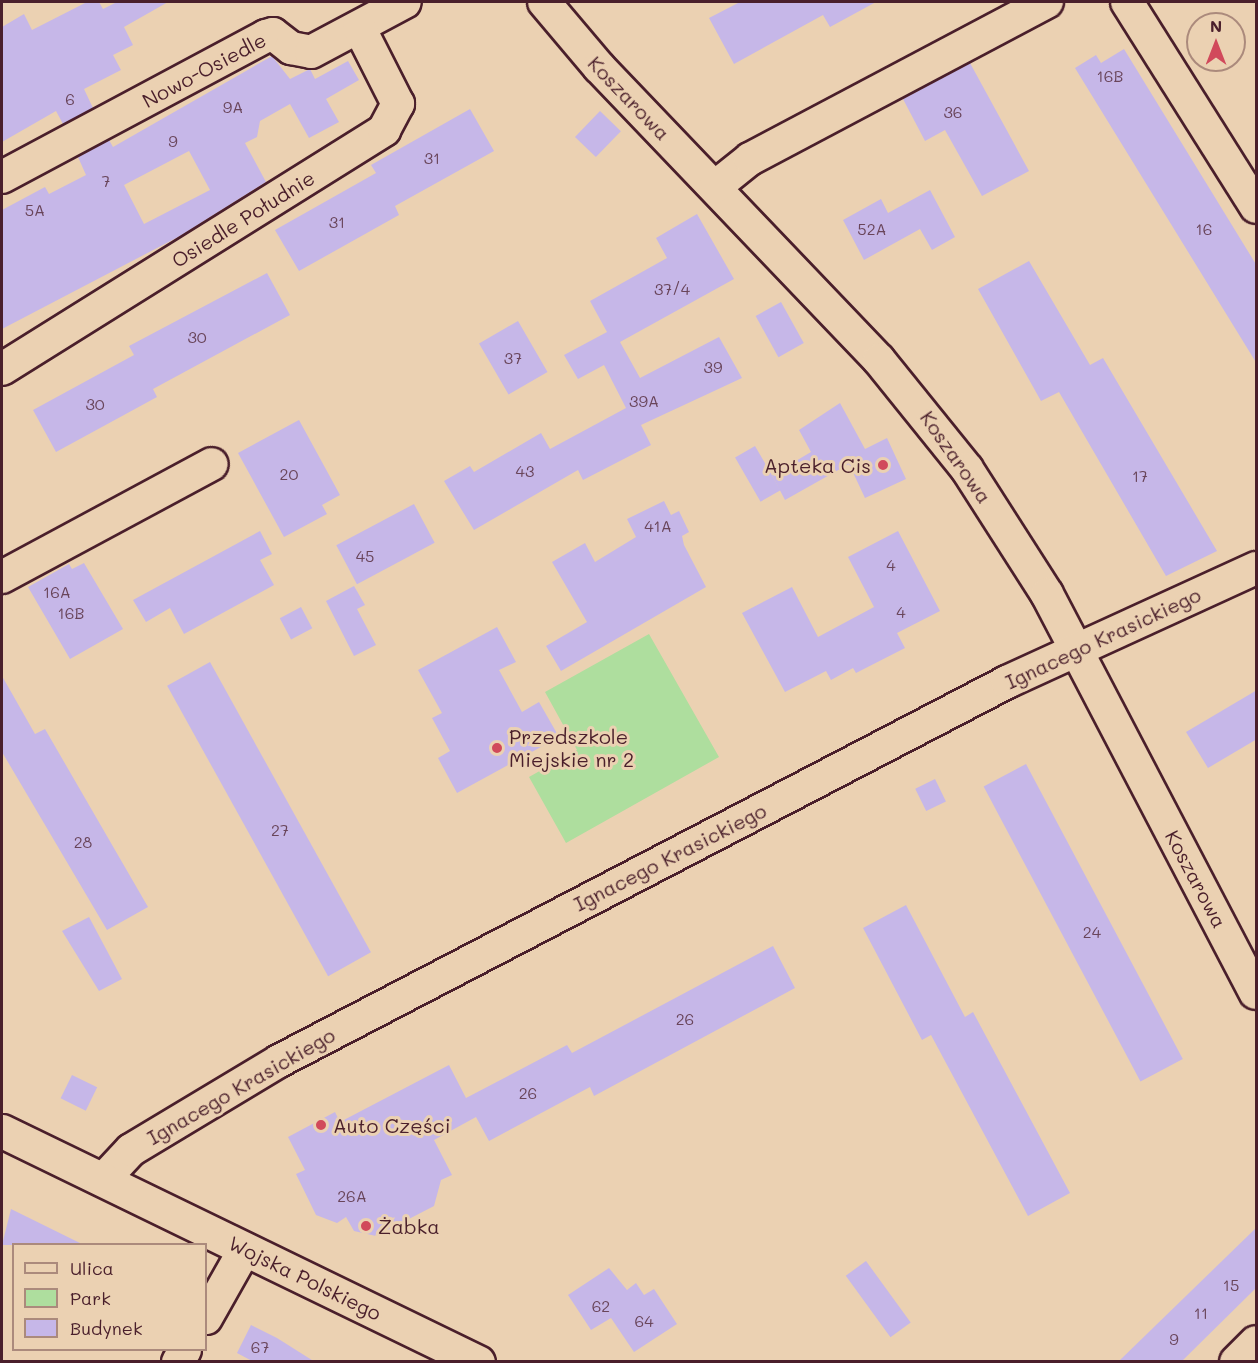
<!DOCTYPE html>
<meta charset="utf-8">
<style>
body{margin:0}
#map{position:relative;width:1258px;height:1363px;overflow:hidden;background:#ebd1b2;font-family:Mali,sans-serif}
div>[style]{position:absolute}
[style*='--x']{left:calc(var(--x)*1px);top:calc(var(--y)*1px);width:calc(var(--w)*1px);rotate:calc(var(--a)*1deg)}
.green>*{inset:0;background:#aede9e}
.building>*{inset:0;background:#c6b7e8;transform-origin:0 0}
.roads{filter:drop-shadow(2px 0 #4a1f2b) drop-shadow(-2px 0 #4a1f2b) drop-shadow(0 2px #4a1f2b) drop-shadow(0 -2px #4a1f2b)}
.minor>*{height:32px;margin:-16px;padding:0 16px;transform-origin:16px;border-radius:16px;background:#ebd1b2}
.major>*{height:33px;margin:-16.5px;padding:0 16.5px;transform-origin:16.5px;border-radius:16.5px;background:#ebd1b2}
.dots>*{width:16px;height:16px;translate:-50% -50%;box-sizing:border-box;border:3px solid #ebd1b2;border-radius:50%}
span{translate:-50% -50%;white-space:nowrap;text-align:center;line-height:1.15;-webkit-text-stroke:6px #ebd1b2;paint-order:stroke}
.number-label{font-size:16px;color:#69455a}
.number-label span{-webkit-text-stroke-width:0}
.street-label{font-size:20px;color:#4a1f2b}
.poi-label{font-size:20px;color:#4a1f2b}
.right{translate:-100% -50%;text-align:right}
.left{translate:0 -50%;text-align:left}
.frame{position:absolute;inset:0;border:3px solid #4a1f2b;pointer-events:none}
.legend{position:absolute;left:12px;top:1243px;width:195px;height:108px;box-sizing:border-box;background:#ebd1b2;border:2px solid #ab8a7c;margin:0;padding:8px 10px;list-style:none;font-size:18px;color:#4a1f2b}
.legend li{display:flex;align-items:center;gap:12px;height:30px}
.legend b{width:30px;border:2px solid #ab8a7c}
.north{position:absolute;left:1186px;top:12px;width:60px;height:60px;box-sizing:border-box;background:#ebd1b2;border:2px solid #ab8a7c;border-radius:50%;rotate:0deg;font-size:16px;font-weight:700;line-height:24px;text-align:center;color:#4a1f2b}
.north::after{content:'';display:block;margin:auto;width:21px;height:27px;background:#d1495b;clip-path:polygon(50% 0,100% 100%,50% 72%,0 100%)}
</style>
<div id="map">
<div class="green">
<i style="clip-path:polygon(649px 634px,719px 757px,566px 843px,529px 777px,577px 750px,545px 692px)"></i>
</div>
<div class="building">
<i style="clip-path:polygon(87px 2px,99px 2px,103px 9px,117px 2px,168px 2px,124px 27px,133px 45px,113px 55px,121px 70px,84px 89px,93px 108px,63px 124px,56px 111px,2px 142px,2px 27px,24px 14px,32px 30px)"></i>
<i style="clip-path:polygon(740px 2px,876px 2px,830px 27px,823px 15px,734px 64px,709px 18px)"></i>
<i style="clip-path:polygon(1124px 49px,1257px 266px,1257px 364px,1075px 68px,1096px 55px,1101px 63px)"></i>
<i style="clip-path:polygon(evenodd,272px 56px,290px 79px,310px 69px,315px 79px,348px 61px,359px 80px,326px 99px,339px 122px,309px 138px,290px 104px,260px 121px,257px 137px,245px 143px,266px 182px,180px 236px,2px 329px,2px 210px,45px 187px,49px 194px,86px 175px,78px 157px,109px 140px,113px 147px,272px 56px,189px 151px,210px 190px,144px 224px,124px 185px,189px 151px)"></i>
<i style="clip-path:polygon(970px 63px,1029px 171px,982px 196px,945px 130px,925px 141px,903px 99px)"></i>
<i style="clip-path:polygon(470px 109px,494px 151px,395px 206px,399px 215px,299px 271px,275px 230px,376px 173px,371px 165px)"></i>
<i style="left:600px;top:111px;width:29px;height:36px;rotate:44deg"></i>
<i style="clip-path:polygon(930px 190px,955px 237px,932px 250px,920px 229px,864px 260px,843px 220px,881px 199px,888px 213px)"></i>
<i style="clip-path:polygon(697px 214px,734px 279px,620px 342px,640px 378px,719px 337px,742px 378px,641px 425px,651px 445px,583px 480px,578px 470px,474px 530px,444px 481px,470px 466px,474px 472px,541px 433px,550px 449px,626px 408px,604px 365px,578px 379px,564px 355px,607px 332px,590px 301px,667px 258px,656px 238px)"></i>
<i style="clip-path:polygon(1029px 261px,1090px 365px,1103px 358px,1217px 551px,1166px 576px,1059px 392px,1041px 401px,978px 289px)"></i>
<i style="clip-path:polygon(267px 273px,290px 315px,153px 389px,157px 397px,56px 452px,33px 410px,134px 355px,129px 346px)"></i>
<i style="left:781px;top:302px;width:47px;height:29px;rotate:61deg"></i>
<i style="left:518px;top:321px;width:59px;height:45px;rotate:60deg"></i>
<i style="clip-path:polygon(840px 403px,865px 449px,887px 438px,906px 479px,865px 498px,849px 464px,785px 500px,772px 475px,811px 452px,799px 430px)"></i>
<i style="clip-path:polygon(299px 420px,340px 495px,322px 505px,327px 514px,284px 537px,238px 453px)"></i>
<i style="left:755px;top:446px;width:51px;height:23px;rotate:60deg"></i>
<i style="clip-path:polygon(664px 501px,671px 515px,679px 511px,689px 532px,682px 536px,684px 545px,706px 587px,561px 671px,546px 646px,587px 622px,552px 562px,585px 543px,595px 562px,636px 537px,627px 519px)"></i>
<i style="left:414px;top:504px;width:44px;height:88px;rotate:62deg"></i>
<i style="clip-path:polygon(260px 531px,272px 554px,260px 560px,274px 585px,184px 634px,170px 608px,146px 622px,133px 600px)"></i>
<i style="clip-path:polygon(898px 531px,940px 611px,897px 633px,905px 648px,856px 673px,853px 668px,831px 680px,826px 671px,785px 692px,742px 613px,792px 587px,818px 637px,874px 607px,848px 557px)"></i>
<i style="clip-path:polygon(84px 563px,123px 629px,70px 659px,28px 587px,69px 564px,72px 569px)"></i>
<i style="clip-path:polygon(354px 586px,365px 605px,357px 609px,376px 645px,354px 656px,326px 601px)"></i>
<i style="left:301px;top:607px;width:24px;height:24px;rotate:62deg"></i>
<i style="clip-path:polygon(497px 627px,516px 662px,499px 670px,522px 712px,539px 702px,559px 737px,457px 793px,438px 758px,450px 751px,432px 718px,442px 713px,418px 670px)"></i>
<i style="left:210px;top:662px;width:332px;height:49px;rotate:61deg"></i>
<i style="clip-path:polygon(2px 676px,35px 734px,45px 729px,148px 907px,107px 930px,2px 752px)"></i>
<i style="clip-path:polygon(1257px 690px,1257px 739px,1208px 768px,1186px 732px)"></i>
<i style="left:1026px;top:764px;width:334px;height:48px;rotate:62deg"></i>
<i style="left:935px;top:779px;width:25px;height:22px;rotate:64deg"></i>
<i style="clip-path:polygon(906px 905px,965px 1017px,973px 1012px,1070px 1193px,1028px 1216px,931px 1035px,922px 1040px,863px 928px)"></i>
<i style="clip-path:polygon(89px 917px,122px 979px,99px 991px,62px 931px)"></i>
<i style="clip-path:polygon(773px 946px,795px 988px,594px 1096px,590px 1087px,489px 1141px,476px 1117px,434px 1140px,452px 1175px,441px 1180px,434px 1206px,376px 1236px,354px 1231px,346px 1217px,337px 1223px,316px 1215px,296px 1174px,305px 1170px,288px 1137px,335px 1112px,340px 1122px,449px 1065px,466px 1098px,567px 1045px,572px 1053px)"></i>
<i style="left:72px;top:1075px;width:28px;height:26px;rotate:26deg"></i>
<i style="clip-path:polygon(11px 1209px,84px 1245px,2px 1245px)"></i>
<i style="clip-path:polygon(1257px 1227px,1257px 1287px,1181px 1362px,1118px 1362px)"></i>
<i style="left:866px;top:1261px;width:76px;height:25px;rotate:54deg"></i>
<i style="clip-path:polygon(609px 1268px,627px 1290px,636px 1283px,644px 1295px,654px 1289px,677px 1324px,634px 1352px,611px 1318px,591px 1330px,568px 1295px)"></i>
<i style="clip-path:polygon(251px 1325px,277px 1338px,315px 1362px,254px 1362px,237px 1353px)"></i>
</div>
<div class="roads">
<div class="minor">
<i style="--x:544;--y:2;--w:85;--a:49.8"></i>
<i style="--x:599;--y:67;--w:405;--a:46.3"></i>
<i style="--x:879;--y:360;--w:140;--a:51.1"></i>
<i style="--x:967;--y:469;--w:148;--a:57.4"></i>
<i style="--x:1047;--y:594;--w:450;--a:62.4"></i>
<i style="--x:1127;--y:2;--w:242;--a:57.8"></i>
<i style="--x:2;--y:177;--w:299;--a:-28.1"></i>
<i style="--x:266;--y:36;--w:7;--a:-16"></i>
<i style="--x:273;--y:34;--w:23;--a:38"></i>
<i style="--x:291;--y:48;--w:20;--a:11"></i>
<i style="--x:311;--y:52;--w:106;--a:-28"></i>
<i style="--x:715;--y:187;--w:45;--a:-38.7"></i>
<i style="--x:750;--y:159;--w:336;--a:-27.9"></i>
<i style="--x:2;--y:369;--w:451;--a:-32"></i>
<i style="--x:384;--y:130;--w:30;--a:-62"></i>
<i style="--x:398;--y:104;--w:86;--a:-116.9"></i>
<i style="--x:2;--y:577;--w:238;--a:-28.3"></i>
<i style="--x:103;--y:1180;--w:41;--a:-47"></i>
<i style="--x:131;--y:1150;--w:173;--a:-31"></i>
<i style="--x:279;--y:1061;--w:821;--a:-27.5"></i>
<i style="--x:1007;--y:682;--w:274;--a:-24.6"></i>
<i style="--x:206;--y:1318;--w:79;--a:-60.5"></i>
<i style="--x:178;--y:1362;--w:14;--a:-60"></i>
<i style="--x:1236;--y:1362;--w:28;--a:-45"></i>
</div>
<div class="major">
<i style="--x:2;--y:1131;--w:529;--a:25.89"></i>
</div>
</div>
<div class="dots">
<i style="left:883px;top:465px;background:#d1495b"></i>
<i style="left:497px;top:748px;background:#d1495b"></i>
<i style="left:321px;top:1125px;background:#d1495b"></i>
<i style="left:366px;top:1226px;background:#d1495b"></i>
</div>
<div class="number-label">
<span style="left:1110px;top:76px">16B</span>
<span style="left:70px;top:99px">6</span>
<span style="left:233px;top:107px">9A</span>
<span style="left:953px;top:112px">36</span>
<span style="left:173px;top:141px">9</span>
<span style="left:432px;top:158px">31</span>
<span style="left:106px;top:181px">7</span>
<span style="left:35px;top:210px">5A</span>
<span style="left:337px;top:222px">31</span>
<span style="left:872px;top:229px">52A</span>
<span style="left:1204px;top:229px">16</span>
<span style="left:672px;top:289px">37/4</span>
<span style="left:197px;top:337px">30</span>
<span style="left:513px;top:358px">37</span>
<span style="left:713px;top:367px">39</span>
<span style="left:644px;top:401px">39A</span>
<span style="left:95px;top:404px">30</span>
<span style="left:525px;top:471px">43</span>
<span style="left:289px;top:474px">20</span>
<span style="left:1140px;top:476px">17</span>
<span style="left:658px;top:526px">41A</span>
<span style="left:365px;top:556px">45</span>
<span style="left:891px;top:565px">4</span>
<span style="left:57px;top:592px">16A</span>
<span style="left:901px;top:612px">4</span>
<span style="left:71px;top:613px">16B</span>
<span style="left:280px;top:830px">27</span>
<span style="left:83px;top:842px">28</span>
<span style="left:1092px;top:932px">24</span>
<span style="left:685px;top:1019px">26</span>
<span style="left:528px;top:1093px">26</span>
<span style="left:352px;top:1196px">26A</span>
<span style="left:1231px;top:1285px">15</span>
<span style="left:601px;top:1306px">62</span>
<span style="left:1201px;top:1313px">11</span>
<span style="left:644px;top:1321px">64</span>
<span style="left:1174px;top:1339px">9</span>
<span style="left:260px;top:1347px">67</span>
</div>
<div class="street-label">
<span style="left:204px;top:70px;rotate:-28deg">Nowo-Osiedle</span>
<span style="left:629px;top:98px;rotate:46deg">Koszarowa</span>
<span style="left:243px;top:219px;rotate:-32deg">Osiedle Południe</span>
<span style="left:956px;top:457px;rotate:55deg">Koszarowa</span>
<span style="left:1103px;top:638px;rotate:-25deg">Ignacego Krasickiego</span>
<span style="left:670px;top:857px;rotate:-27deg">Ignacego Krasickiego</span>
<span style="left:1196px;top:879px;rotate:62deg">Koszarowa</span>
<span style="left:241px;top:1086px;rotate:-30deg">Ignacego Krasickiego</span>
<span style="left:305px;top:1278px;rotate:26deg">Wojska Polskiego</span>
</div>
<div class="poi-label">
<span class="right" style="left:871px;top:465px">Apteka Cis</span>
<span class="left" style="left:509px;top:748px">Przedszkole<br>Miejskie nr 2</span>
<span class="left" style="left:333px;top:1125px">Auto Części</span>
<span class="left" style="left:378px;top:1226px">Żabka</span>
</div>
<div class="frame"></div>
<ul class="legend">
<li><b style="height:8px;background:#ebd1b2"></b>Ulica</li>
<li><b style="height:16px;background:#aede9e"></b>Park</li>
<li><b style="height:16px;background:#c6b7e8"></b>Budynek</li>
</ul>
<div class="north">N</div>
</div>
